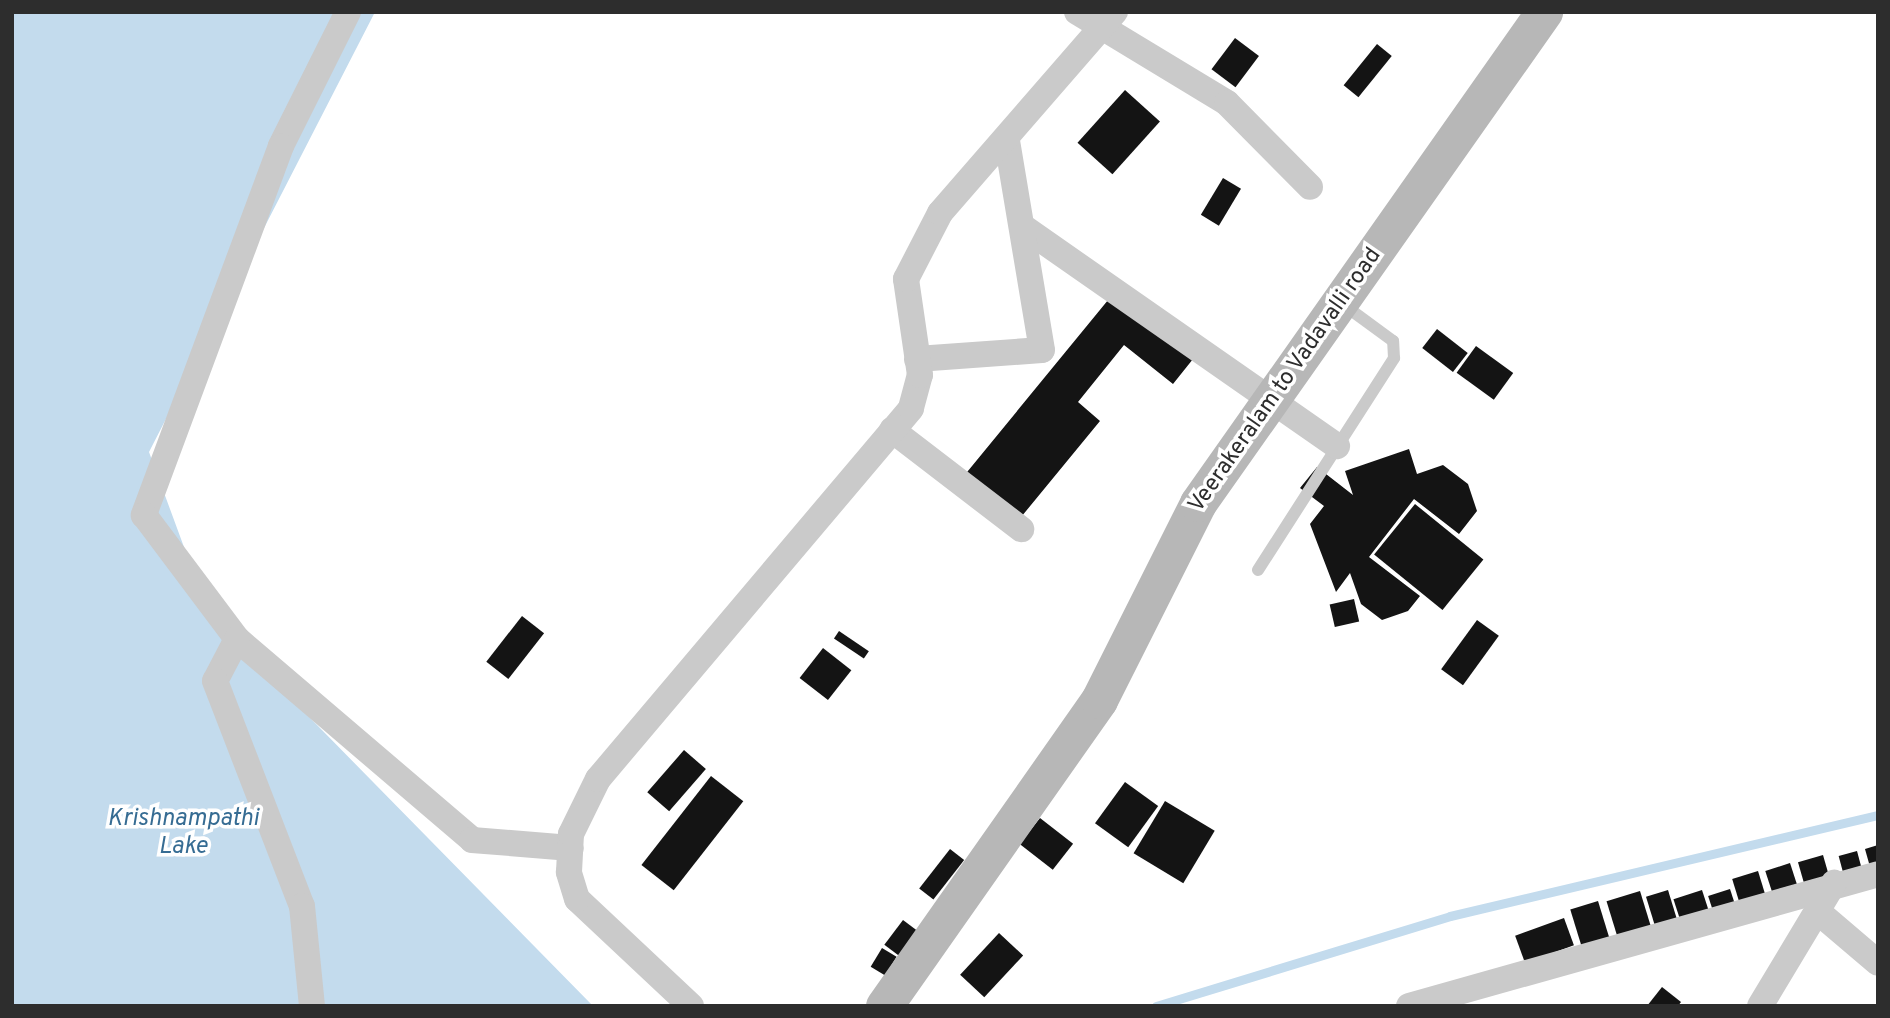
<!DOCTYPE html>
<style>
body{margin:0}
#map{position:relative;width:1890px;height:1018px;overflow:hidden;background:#fff;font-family:Overpass,sans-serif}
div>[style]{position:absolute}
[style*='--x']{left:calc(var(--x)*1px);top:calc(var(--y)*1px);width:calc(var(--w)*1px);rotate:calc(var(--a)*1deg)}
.water>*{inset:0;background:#c3dbed}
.stream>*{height:9px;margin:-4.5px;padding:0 4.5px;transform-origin:4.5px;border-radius:4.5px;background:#c3dbed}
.building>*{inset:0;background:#141414;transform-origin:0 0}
.lane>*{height:12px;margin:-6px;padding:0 6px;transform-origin:6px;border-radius:6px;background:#cacaca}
.street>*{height:26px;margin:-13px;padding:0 13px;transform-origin:13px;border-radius:13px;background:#cacaca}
.secondary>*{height:37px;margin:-18.5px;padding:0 18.5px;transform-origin:18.5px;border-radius:18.5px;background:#b7b7b7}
span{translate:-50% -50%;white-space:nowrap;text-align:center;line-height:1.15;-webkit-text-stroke:7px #fff;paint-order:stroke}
.street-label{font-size:23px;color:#2d2d2d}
.water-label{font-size:24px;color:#366c93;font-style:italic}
.frame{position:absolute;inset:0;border:14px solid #2d2d2d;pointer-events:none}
</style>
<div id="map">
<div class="water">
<i style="clip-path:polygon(12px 12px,375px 12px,149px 452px,209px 615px,593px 1006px,12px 1006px)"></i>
</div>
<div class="stream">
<i style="--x:1156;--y:1006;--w:307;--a:-17"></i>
<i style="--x:1450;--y:916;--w:440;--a:-13.3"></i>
</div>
<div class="building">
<i style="left:1235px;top:38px;width:30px;height:39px;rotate:37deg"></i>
<i style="left:1377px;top:44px;width:19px;height:53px;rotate:39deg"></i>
<i style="left:1125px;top:90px;width:47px;height:71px;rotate:42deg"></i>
<i style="left:1223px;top:178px;width:21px;height:43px;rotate:31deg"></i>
<i style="clip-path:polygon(1113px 294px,1193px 359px,1173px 384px,1124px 345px,1078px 402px,1100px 421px,1017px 522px,963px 477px)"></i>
<i style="left:1437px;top:329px;width:39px;height:24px;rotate:38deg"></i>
<i style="left:1476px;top:346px;width:46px;height:33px;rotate:36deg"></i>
<i style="clip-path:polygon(1409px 449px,1417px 474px,1443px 465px,1468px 484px,1477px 511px,1459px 534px,1414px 499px,1369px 557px,1420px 596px,1408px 611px,1382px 620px,1361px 604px,1350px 573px,1336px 592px,1310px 524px,1324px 506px,1300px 488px,1317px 467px,1353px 495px,1345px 471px)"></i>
<i style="left:1415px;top:504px;width:88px;height:65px;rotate:39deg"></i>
<i style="left:1354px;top:599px;width:23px;height:25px;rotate:77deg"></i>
<i style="left:522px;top:616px;width:28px;height:58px;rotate:38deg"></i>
<i style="left:1477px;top:620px;width:27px;height:61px;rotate:36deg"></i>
<i style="left:839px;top:631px;width:36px;height:9px;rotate:34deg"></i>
<i style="left:823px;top:648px;width:36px;height:38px;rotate:38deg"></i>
<i style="left:684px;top:750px;width:29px;height:56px;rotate:41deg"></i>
<i style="left:711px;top:776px;width:41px;height:113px;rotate:38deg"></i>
<i style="left:1125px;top:782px;width:41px;height:51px;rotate:36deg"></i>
<i style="left:1165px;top:801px;width:58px;height:61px;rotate:31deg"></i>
<i style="left:1040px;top:818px;width:42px;height:33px;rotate:38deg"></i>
<i style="clip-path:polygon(1878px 845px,1878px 873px,1872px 874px,1865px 849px)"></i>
<i style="left:950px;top:849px;width:18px;height:50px;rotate:38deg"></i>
<i style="left:1857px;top:851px;width:23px;height:19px;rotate:75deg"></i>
<i style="left:1823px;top:855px;width:26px;height:26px;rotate:74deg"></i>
<i style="left:1790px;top:863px;width:26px;height:26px;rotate:72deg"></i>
<i style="left:1758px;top:871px;width:27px;height:27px;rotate:73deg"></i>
<i style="left:1730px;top:889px;width:16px;height:23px;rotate:72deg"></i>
<i style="left:1668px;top:890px;width:31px;height:23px;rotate:73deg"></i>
<i style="left:1702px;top:890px;width:26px;height:30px;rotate:72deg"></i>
<i style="left:1640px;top:891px;width:38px;height:35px;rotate:73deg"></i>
<i style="left:1598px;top:901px;width:38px;height:29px;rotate:73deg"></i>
<i style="left:1564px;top:918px;width:29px;height:52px;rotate:70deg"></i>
<i style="left:903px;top:920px;width:20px;height:31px;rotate:37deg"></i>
<i style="left:999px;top:933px;width:33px;height:57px;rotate:43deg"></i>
<i style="left:882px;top:948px;width:17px;height:22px;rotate:31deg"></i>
<i style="clip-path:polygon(1662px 987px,1681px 1002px,1678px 1006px,1647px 1006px)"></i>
</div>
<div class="lane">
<i style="--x:1258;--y:570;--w:252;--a:-57.3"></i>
<i style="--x:1394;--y:358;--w:17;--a:-93"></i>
<i style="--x:1393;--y:341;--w:64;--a:-143.8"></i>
</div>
<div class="street">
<i style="--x:348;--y:12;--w:150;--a:116.6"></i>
<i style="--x:281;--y:146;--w:394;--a:110.4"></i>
<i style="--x:144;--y:515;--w:155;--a:53.1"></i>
<i style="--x:237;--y:639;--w:309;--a:40.5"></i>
<i style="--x:472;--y:840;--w:99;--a:4.6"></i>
<i style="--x:1077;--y:12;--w:175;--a:31.2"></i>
<i style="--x:1227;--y:103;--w:118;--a:45.3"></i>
<i style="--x:1023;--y:227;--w:383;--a:34.9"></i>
<i style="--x:917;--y:359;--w:125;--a:-4.1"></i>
<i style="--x:1042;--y:350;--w:213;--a:-99.5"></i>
<i style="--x:892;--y:430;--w:163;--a:37.5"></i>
<i style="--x:237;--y:639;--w:47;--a:117.6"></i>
<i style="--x:215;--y:681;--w:241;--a:68.9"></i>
<i style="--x:302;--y:906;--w:100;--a:84.3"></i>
<i style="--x:1817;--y:911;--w:80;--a:40.4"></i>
<i style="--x:691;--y:1006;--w:156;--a:-136.8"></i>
<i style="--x:577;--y:899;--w:28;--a:-107"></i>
<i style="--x:569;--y:872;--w:38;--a:-87"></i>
<i style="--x:571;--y:834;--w:61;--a:-63.9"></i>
<i style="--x:598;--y:779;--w:485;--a:-49.8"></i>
<i style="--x:911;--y:408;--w:34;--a:-75"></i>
<i style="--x:920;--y:375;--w:97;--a:-98.3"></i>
<i style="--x:906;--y:279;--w:74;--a:-62.7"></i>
<i style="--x:940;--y:213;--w:267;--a:-49"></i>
<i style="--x:1409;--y:1006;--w:487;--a:-15.7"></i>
<i style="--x:1760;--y:1006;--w:144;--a:-59"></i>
</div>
<div class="secondary">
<i style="--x:884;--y:1006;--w:374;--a:-54.9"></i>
<i style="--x:1099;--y:700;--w:220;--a:-63.3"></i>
<i style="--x:1198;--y:503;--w:601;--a:-54.83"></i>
</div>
<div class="street-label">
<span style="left:1286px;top:381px;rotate:-55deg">Veerakeralam to Vadavalli road</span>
</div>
<div class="water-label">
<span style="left:183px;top:834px">Krishnampathi<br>Lake</span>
</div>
<div class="frame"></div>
</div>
